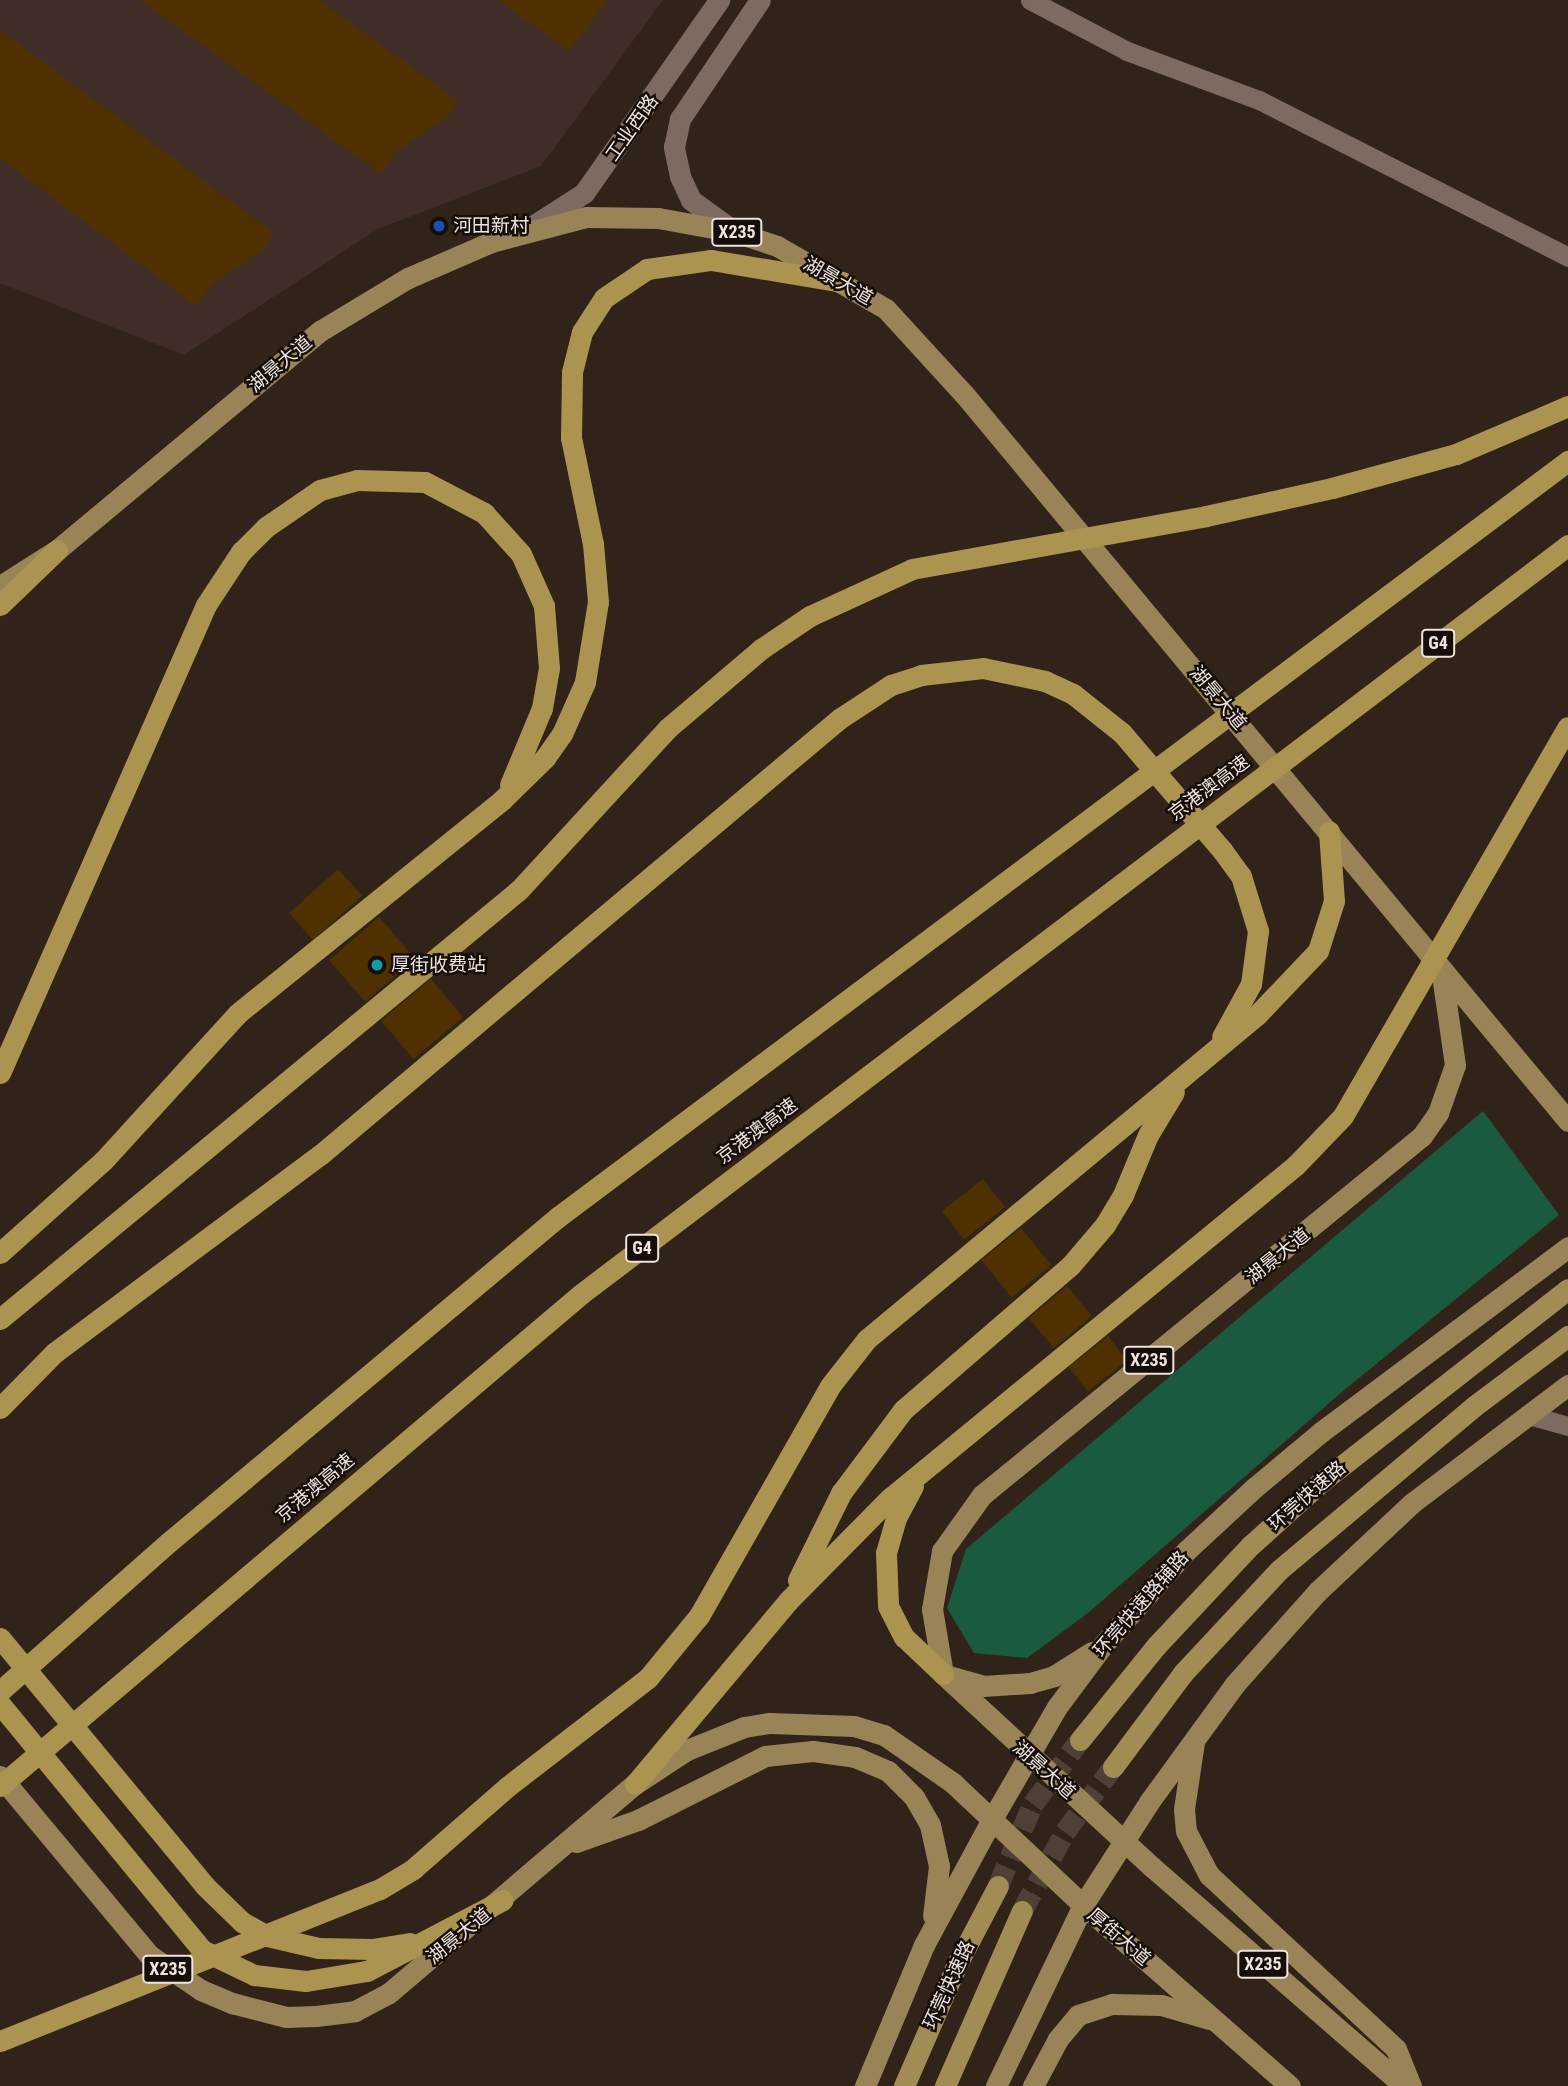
<!DOCTYPE html>
<meta charset="utf-8">
<style>
body{margin:0}
#map{position:relative;width:1568px;height:2086px;overflow:hidden;background:#32231a;font-family:"Roboto Condensed","Noto Sans SC",sans-serif}
div>[style]{position:absolute}
[style*='--x']{left:calc(var(--x)*1px);top:calc(var(--y)*1px);width:calc(var(--w)*1px);rotate:calc(var(--a)*1deg)}
.industrial>*{inset:0;background:#402d28}
.green>*{inset:0;background:#1a5b40}
.building>*{inset:0;background:#4f3000;transform-origin:0 0}
.trunk-tunnel>*{height:21px;margin-top:-10.5px;transform-origin:0;background:repeating-linear-gradient(90deg,#4e4037 0 21px,transparent 0 31px)}
.minor>*{height:19px;margin:-9.5px;padding:0 9.5px;transform-origin:9.5px;border-radius:9.5px;background:#7d6b61}
.tertiary>*{height:21px;margin:-10.5px;padding:0 10.5px;transform-origin:10.5px;border-radius:10.5px;background:#7d6b61}
.primary>*{height:21px;margin:-10.5px;padding:0 10.5px;transform-origin:10.5px;border-radius:10.5px;background:#988457}
.trunk>*{height:21px;margin:-10.5px;padding:0 10.5px;transform-origin:10.5px;border-radius:10.5px;background:#a18c54}
.motorway>*{height:21px;margin:-10.5px;padding:0 10.5px;transform-origin:10.5px;border-radius:10.5px;background:#aa9450}
.dots>*{width:19px;height:19px;translate:-50% -50%;box-sizing:border-box;border:4px solid #150e0a;border-radius:50%}
span{translate:-50% -50%;white-space:nowrap;text-align:center;line-height:1.15;-webkit-text-stroke:5px #150e0a;paint-order:stroke}
.shield-label span{padding:2px 5px;background:#150e0a;border:2px solid;border-radius:5px;-webkit-text-stroke-width:0}
.shield-label{font-size:18px;color:#eee3de;font-weight:700}
.street-label{font-size:19px;color:#eee3de}
.poi-label{font-size:19px;color:#eee3de}
.left{translate:0 -50%;text-align:left}
</style>
<div id="map">
<div class="industrial">
<i style="clip-path:polygon(0 0,663px 0,541px 166px,378px 229px,184px 355px,0 283px)"></i>
</div>
<div class="green">
<i style="clip-path:polygon(1483px 1111px,1559px 1215px,1343px 1391px,1088px 1613px,1027px 1658px,974px 1653px,947px 1608px,966px 1549px)"></i>
</div>
<div class="building">
<i style="clip-path:polygon(140px 0,319px 0,458px 101px,447px 117px,396px 152px,380px 173px)"></i>
<i style="clip-path:polygon(498px 0,607px 0,569px 51px)"></i>
<i style="clip-path:polygon(0 30px,274px 233px,263px 250px,211px 285px,196px 306px,0 158px)"></i>
<i style="left:338px;top:869px;width:36px;height:66px;rotate:48deg"></i>
<i style="left:379px;top:917px;width:55px;height:66px;rotate:49deg"></i>
<i style="left:431px;top:979px;width:50px;height:65px;rotate:50deg"></i>
<i style="left:983px;top:1179px;width:36px;height:52px;rotate:52deg"></i>
<i style="left:1021px;top:1228px;width:48px;height:51px;rotate:51deg"></i>
<i style="left:1067px;top:1286px;width:39px;height:50px;rotate:50deg"></i>
<i style="left:1108px;top:1336px;width:31px;height:50px;rotate:52deg"></i>
</div>
<div class="trunk-tunnel">
<i style="--x:998;--y:1886;--w:89;--a:-66.9"></i>
<i style="--x:1033;--y:1804;--w:79;--a:-53.7"></i>
<i style="--x:1022;--y:1911;--w:90;--a:-61.4"></i>
<i style="--x:1065;--y:1832;--w:81;--a:-53.6"></i>
</div>
<div class="minor">
<i style="--x:1030;--y:0;--w:110;--a:27.7"></i>
<i style="--x:1127;--y:51;--w:141;--a:20.4"></i>
<i style="--x:1259;--y:100;--w:347;--a:26.9"></i>
<i style="--x:1529;--y:1415;--w:41;--a:15.8"></i>
</div>
<div class="tertiary">
<i style="--x:531;--y:227;--w:63;--a:-32.7"></i>
<i style="--x:584;--y:193;--w:236;--a:-55"></i>
<i style="--x:735;--y:232;--w:54;--a:-144"></i>
<i style="--x:691;--y:200;--w:26;--a:-115"></i>
<i style="--x:680;--y:176;--w:30;--a:-102"></i>
<i style="--x:674;--y:147;--w:29;--a:-78"></i>
<i style="--x:680;--y:119;--w:143;--a:-56.1"></i>
</div>
<div class="primary">
<i style="--x:0;--y:586;--w:67;--a:-32.3"></i>
<i style="--x:57;--y:550;--w:342;--a:-39.8"></i>
<i style="--x:320;--y:331;--w:103;--a:-31.1"></i>
<i style="--x:408;--y:278;--w:90;--a:-23.4"></i>
<i style="--x:491;--y:242;--w:98;--a:-14.7"></i>
<i style="--x:586;--y:217;--w:72;--a:0.8"></i>
<i style="--x:658;--y:218;--w:78;--a:10.3"></i>
<i style="--x:735;--y:232;--w:44;--a:18.4"></i>
<i style="--x:777;--y:246;--w:126;--a:30"></i>
<i style="--x:886;--y:309;--w:115;--a:47.5"></i>
<i style="--x:964;--y:394;--w:945;--a:50.28"></i>
<i style="--x:949;--y:1676;--w:35;--a:16"></i>
<i style="--x:983;--y:1686;--w:47;--a:-3.7"></i>
<i style="--x:1030;--y:1683;--w:25;--a:-16"></i>
<i style="--x:1054;--y:1676;--w:45;--a:-32.3"></i>
<i style="--x:1194;--y:1742;--w:68;--a:98.5"></i>
<i style="--x:1184;--y:1809;--w:22;--a:85"></i>
<i style="--x:1186;--y:1831;--w:50;--a:62.4"></i>
<i style="--x:1209;--y:1875;--w:255;--a:42.9"></i>
<i style="--x:1396;--y:2049;--w:40;--a:68"></i>
<i style="--x:0;--y:1776;--w:233;--a:50.2"></i>
<i style="--x:149;--y:1955;--w:63;--a:33.9"></i>
<i style="--x:201;--y:1990;--w:34;--a:23"></i>
<i style="--x:232;--y:2003;--w:56;--a:14.5"></i>
<i style="--x:286;--y:2017;--w:30;--a:-2"></i>
<i style="--x:316;--y:2016;--w:39;--a:-7"></i>
<i style="--x:355;--y:2011;--w:38;--a:-28"></i>
<i style="--x:389;--y:1993;--w:323;--a:-40.4"></i>
<i style="--x:635;--y:1784;--w:62;--a:-33.2"></i>
<i style="--x:687;--y:1750;--w:61;--a:-22"></i>
<i style="--x:744;--y:1727;--w:26;--a:-9"></i>
<i style="--x:770;--y:1723;--w:84;--a:2"></i>
<i style="--x:854;--y:1726;--w:31;--a:17"></i>
<i style="--x:884;--y:1735;--w:84;--a:34.8"></i>
<i style="--x:953;--y:1783;--w:178;--a:43.2"></i>
<i style="--x:1083;--y:1905;--w:275;--a:41.2"></i>
<i style="--x:576;--y:1842;--w:66;--a:-19.5"></i>
<i style="--x:638;--y:1820;--w:142;--a:-26.7"></i>
<i style="--x:765;--y:1756;--w:48;--a:-5.9"></i>
<i style="--x:813;--y:1751;--w:42;--a:8.1"></i>
<i style="--x:855;--y:1757;--w:36;--a:23"></i>
<i style="--x:888;--y:1771;--w:37;--a:45"></i>
<i style="--x:914;--y:1797;--w:32;--a:60"></i>
<i style="--x:930;--y:1825;--w:42;--a:77.6"></i>
<i style="--x:939;--y:1866;--w:50;--a:96.8"></i>
<i style="--x:865;--y:2086;--w:153;--a:-67.3"></i>
<i style="--x:924;--y:1945;--w:143;--a:-61.6"></i>
<i style="--x:992;--y:1819;--w:129;--a:-59.9"></i>
<i style="--x:1057;--y:1707;--w:77;--a:-53.4"></i>
<i style="--x:1103;--y:1645;--w:125;--a:-48.6"></i>
<i style="--x:1186;--y:1551;--w:93;--a:-42.8"></i>
<i style="--x:1254;--y:1488;--w:87;--a:-39.9"></i>
<i style="--x:1321;--y:1432;--w:309;--a:-36.8"></i>
<i style="--x:996;--y:2086;--w:201;--a:-64.3"></i>
<i style="--x:1083;--y:1905;--w:122;--a:-57.3"></i>
<i style="--x:1149;--y:1802;--w:146;--a:-53.9"></i>
<i style="--x:1235;--y:1684;--w:125;--a:-48.3"></i>
<i style="--x:1318;--y:1591;--w:129;--a:-43.1"></i>
<i style="--x:1412;--y:1503;--w:196;--a:-37.1"></i>
<i style="--x:1033;--y:2086;--w:53;--a:-62"></i>
<i style="--x:1058;--y:2039;--w:31;--a:-50"></i>
<i style="--x:1078;--y:2015;--w:36;--a:-18"></i>
<i style="--x:1112;--y:2004;--w:49;--a:1.2"></i>
<i style="--x:1161;--y:2005;--w:50;--a:16.3"></i>
<i style="--x:1404;--y:2086;--w:334;--a:-139"></i>
<i style="--x:1152;--y:1867;--w:284;--a:-137.3"></i>
<i style="--x:943;--y:1674;--w:66;--a:-99.6"></i>
<i style="--x:932;--y:1609;--w:59;--a:-80.2"></i>
<i style="--x:942;--y:1551;--w:69;--a:-54.5"></i>
<i style="--x:982;--y:1495;--w:568;--a:-39.21"></i>
<i style="--x:1422;--y:1136;--w:28;--a:-55"></i>
<i style="--x:1438;--y:1113;--w:51;--a:-70.5"></i>
<i style="--x:1455;--y:1065;--w:91;--a:-98.2"></i>
</div>
<div class="trunk">
<i style="--x:1080;--y:1740;--w:121;--a:-51"></i>
<i style="--x:1156;--y:1646;--w:139;--a:-46.8"></i>
<i style="--x:1251;--y:1545;--w:94;--a:-42"></i>
<i style="--x:1321;--y:1482;--w:313;--a:-38"></i>
<i style="--x:1113;--y:1767;--w:117;--a:-53.3"></i>
<i style="--x:1183;--y:1673;--w:141;--a:-47"></i>
<i style="--x:1279;--y:1570;--w:253;--a:-40"></i>
<i style="--x:1473;--y:1407;--w:119;--a:-36.8"></i>
<i style="--x:904;--y:2086;--w:133;--a:-66.5"></i>
<i style="--x:957;--y:1964;--w:88;--a:-62.3"></i>
<i style="--x:945;--y:2086;--w:191;--a:-66.3"></i>
</div>
<div class="motorway">
<i style="--x:0;--y:605;--w:79;--a:-44"></i>
<i style="--x:0;--y:1073;--w:511;--a:-66.24"></i>
<i style="--x:206;--y:605;--w:64;--a:-56.6"></i>
<i style="--x:241;--y:552;--w:35;--a:-45"></i>
<i style="--x:266;--y:527;--w:65;--a:-34.4"></i>
<i style="--x:320;--y:490;--w:38;--a:-15"></i>
<i style="--x:357;--y:480;--w:68;--a:1.7"></i>
<i style="--x:425;--y:482;--w:67;--a:27.7"></i>
<i style="--x:484;--y:513;--w:55;--a:47.9"></i>
<i style="--x:521;--y:554;--w:57;--a:66.1"></i>
<i style="--x:544;--y:606;--w:62;--a:85.4"></i>
<i style="--x:549;--y:668;--w:41;--a:99.9"></i>
<i style="--x:542;--y:708;--w:83;--a:112.6"></i>
<i style="--x:0;--y:1253;--w:138;--a:-41.8"></i>
<i style="--x:103;--y:1161;--w:199;--a:-47.6"></i>
<i style="--x:237;--y:1014;--w:341;--a:-38.9"></i>
<i style="--x:502;--y:800;--w:60;--a:-44.3"></i>
<i style="--x:545;--y:758;--w:29;--a:-55"></i>
<i style="--x:562;--y:734;--w:57;--a:-66.1"></i>
<i style="--x:585;--y:682;--w:81;--a:-80.8"></i>
<i style="--x:598;--y:602;--w:58;--a:-94.9"></i>
<i style="--x:593;--y:544;--w:108;--a:-101.7"></i>
<i style="--x:571;--y:438;--w:66;--a:-89.1"></i>
<i style="--x:572;--y:372;--w:41;--a:-76"></i>
<i style="--x:582;--y:332;--w:40;--a:-57.1"></i>
<i style="--x:604;--y:298;--w:52;--a:-34"></i>
<i style="--x:647;--y:269;--w:65;--a:-8"></i>
<i style="--x:711;--y:260;--w:133;--a:9.5"></i>
<i style="--x:0;--y:1319;--w:673;--a:-39.58"></i>
<i style="--x:519;--y:890;--w:220;--a:-47.4"></i>
<i style="--x:668;--y:728;--w:122;--a:-40.3"></i>
<i style="--x:761;--y:649;--w:59;--a:-34"></i>
<i style="--x:810;--y:616;--w:112;--a:-24.7"></i>
<i style="--x:912;--y:569;--w:299;--a:-10.2"></i>
<i style="--x:1206;--y:516;--w:129;--a:-12.5"></i>
<i style="--x:1332;--y:488;--w:129;--a:-15.3"></i>
<i style="--x:1456;--y:454;--w:122;--a:-23.2"></i>
<i style="--x:0;--y:1408;--w:77;--a:-45.5"></i>
<i style="--x:54;--y:1353;--w:332;--a:-36.7"></i>
<i style="--x:320;--y:1155;--w:678;--a:-40.03"></i>
<i style="--x:839;--y:719;--w:62;--a:-33.2"></i>
<i style="--x:891;--y:685;--w:32;--a:-18"></i>
<i style="--x:921;--y:675;--w:62;--a:-6.4"></i>
<i style="--x:983;--y:668;--w:63;--a:11.8"></i>
<i style="--x:1045;--y:681;--w:31;--a:25"></i>
<i style="--x:1073;--y:694;--w:63;--a:38.5"></i>
<i style="--x:1122;--y:733;--w:154;--a:49.5"></i>
<i style="--x:1222;--y:850;--w:32;--a:54"></i>
<i style="--x:1241;--y:876;--w:58;--a:72.8"></i>
<i style="--x:1258;--y:931;--w:53;--a:97.5"></i>
<i style="--x:1251;--y:984;--w:60;--a:118.7"></i>
<i style="--x:913;--y:1486;--w:36;--a:118"></i>
<i style="--x:896;--y:1518;--w:36;--a:106"></i>
<i style="--x:886;--y:1553;--w:53;--a:87.8"></i>
<i style="--x:888;--y:1606;--w:35;--a:63"></i>
<i style="--x:904;--y:1637;--w:54;--a:43.5"></i>
<i style="--x:798;--y:1580;--w:97;--a:-63.7"></i>
<i style="--x:841;--y:1493;--w:104;--a:-53.2"></i>
<i style="--x:903;--y:1410;--w:221;--a:-40.8"></i>
<i style="--x:1070;--y:1266;--w:54;--a:-49.5"></i>
<i style="--x:1105;--y:1225;--w:35;--a:-59"></i>
<i style="--x:1123;--y:1195;--w:65;--a:-67.4"></i>
<i style="--x:1148;--y:1135;--w:50;--a:-58.8"></i>
<i style="--x:0;--y:1638;--w:322;--a:50.4"></i>
<i style="--x:205;--y:1886;--w:52;--a:44.2"></i>
<i style="--x:242;--y:1922;--w:29;--a:29"></i>
<i style="--x:267;--y:1936;--w:53;--a:13"></i>
<i style="--x:319;--y:1948;--w:53;--a:1.1"></i>
<i style="--x:372;--y:1949;--w:38;--a:-9"></i>
<i style="--x:0;--y:1691;--w:225;--a:-41.4"></i>
<i style="--x:169;--y:1542;--w:507;--a:-39.88"></i>
<i style="--x:558;--y:1217;--w:1262;--a:-36.82"></i>
<i style="--x:0;--y:1704;--w:318;--a:50.6"></i>
<i style="--x:202;--y:1950;--w:58;--a:25.7"></i>
<i style="--x:254;--y:1975;--w:52;--a:6.6"></i>
<i style="--x:306;--y:1981;--w:62;--a:-9.3"></i>
<i style="--x:367;--y:1971;--w:153;--a:-27.6"></i>
<i style="--x:635;--y:1784;--w:239;--a:-50.1"></i>
<i style="--x:788;--y:1601;--w:145;--a:-45.3"></i>
<i style="--x:890;--y:1498;--w:525;--a:-39.36"></i>
<i style="--x:1296;--y:1165;--w:68;--a:-46.2"></i>
<i style="--x:1343;--y:1116;--w:449;--a:-60"></i>
<i style="--x:0;--y:1786;--w:761;--a:-40.26"></i>
<i style="--x:581;--y:1294;--w:1239;--a:-37.19"></i>
<i style="--x:0;--y:2041;--w:409;--a:-21.8"></i>
<i style="--x:380;--y:1889;--w:39;--a:-31"></i>
<i style="--x:413;--y:1869;--w:125;--a:-41.1"></i>
<i style="--x:507;--y:1787;--w:178;--a:-37.7"></i>
<i style="--x:648;--y:1678;--w:80;--a:-50.6"></i>
<i style="--x:699;--y:1616;--w:265;--a:-60.3"></i>
<i style="--x:830;--y:1386;--w:60;--a:-51.8"></i>
<i style="--x:867;--y:1339;--w:507;--a:-39.72"></i>
<i style="--x:1257;--y:1015;--w:88;--a:-46.4"></i>
<i style="--x:1318;--y:951;--w:52;--a:-72.3"></i>
<i style="--x:1334;--y:901;--w:70;--a:-94.1"></i>
</div>
<div class="dots">
<i style="left:439px;top:226px;background:#1a4fb4"></i>
<i style="left:377px;top:965px;background:#0f9aa8"></i>
</div>
<div class="shield-label">
<span style="left:737px;top:232px">X235</span>
<span style="left:1438px;top:643px">G4</span>
<span style="left:642px;top:1248px">G4</span>
<span style="left:1149px;top:1360px">X235</span>
<span style="left:1263px;top:1964px">X235</span>
<span style="left:168px;top:1969px">X235</span>
</div>
<div class="street-label">
<span style="left:632px;top:128px;rotate:-55deg">工业西路</span>
<span style="left:838px;top:281px;rotate:30deg">湖景大道</span>
<span style="left:280px;top:364px;rotate:-40deg">湖景大道</span>
<span style="left:1218px;top:698px;rotate:50deg">湖景大道</span>
<span style="left:1209px;top:788px;rotate:-37deg">京港澳高速</span>
<span style="left:757px;top:1131px;rotate:-37deg">京港澳高速</span>
<span style="left:1278px;top:1256px;rotate:-39deg">湖景大道</span>
<span style="left:315px;top:1488px;rotate:-40deg">京港澳高速</span>
<span style="left:1307px;top:1496px;rotate:-41deg">环莞快速路</span>
<span style="left:1141px;top:1604px;rotate:-49deg">环莞快速路辅路</span>
<span style="left:1044px;top:1770px;rotate:42deg">湖景大道</span>
<span style="left:459px;top:1936px;rotate:-39deg">湖景大道</span>
<span style="left:1119px;top:1937px;rotate:41deg">厚街大道</span>
<span style="left:949px;top:1985px;rotate:-65deg">环莞快速路</span>
</div>
<div class="poi-label">
<span class="left" style="left:453px;top:226px">河田新村</span>
<span class="left" style="left:391px;top:965px">厚街收费站</span>
</div>
</div>
